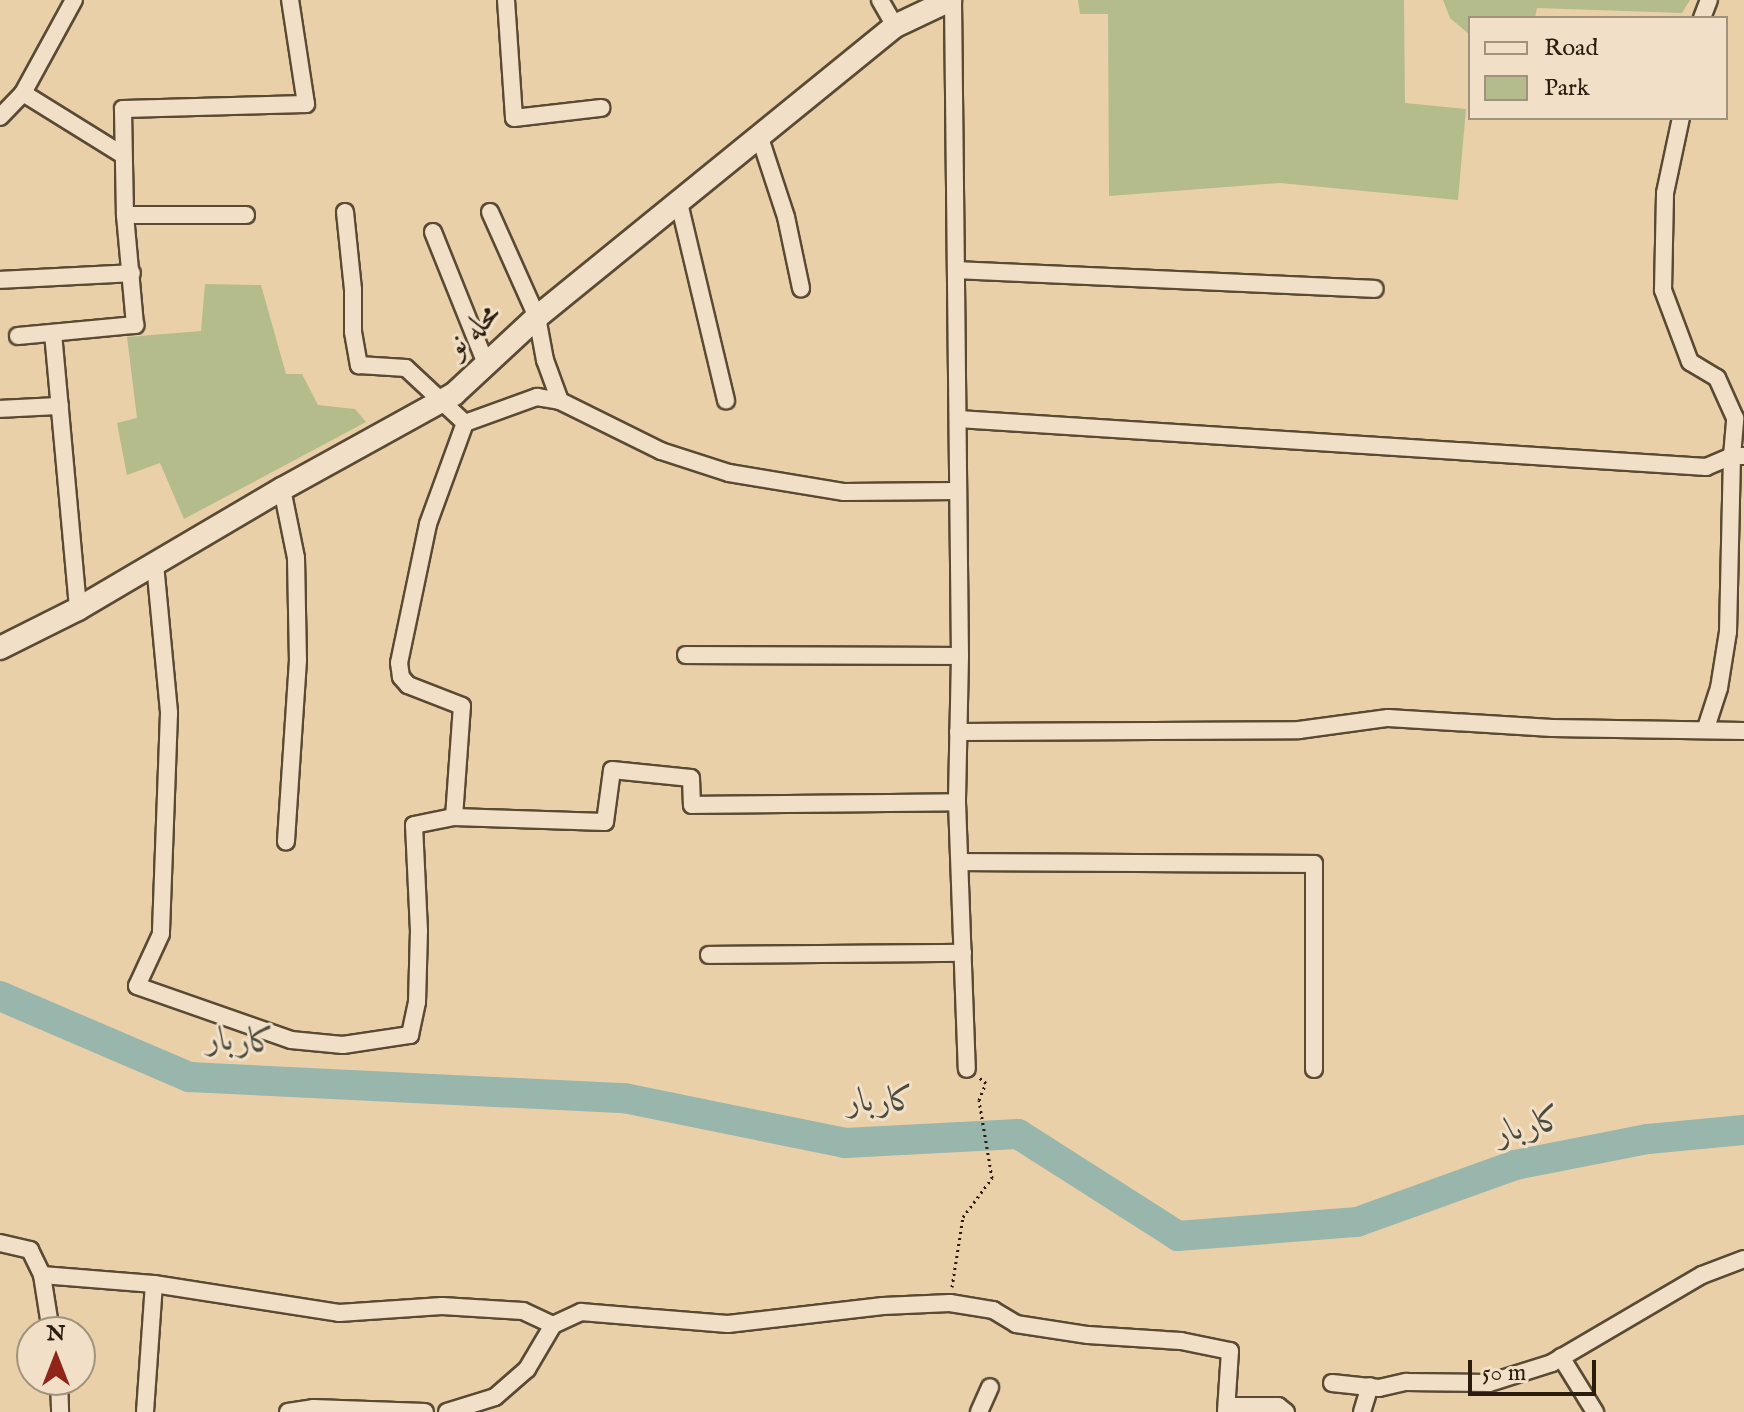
<!DOCTYPE html>
<meta charset="utf-8">
<style>
body{margin:0}
#map{position:relative;width:1744px;height:1412px;overflow:hidden;background:#ead0a9;font-family:"IM FELL English",Amiri,serif}
div>[style]{position:absolute}
[style*='--x']{left:calc(var(--x)*1px);top:calc(var(--y)*1px);width:calc(var(--w)*1px);rotate:calc(var(--a)*1deg)}
.green>*{inset:0;background:#b4bc8b}
.river>*{height:30px;margin:-15px;padding:0 15px;transform-origin:15px;border-radius:15px;background:#98b6ac}
.path>*{height:3px;margin-top:-1.5px;transform-origin:0;background:repeating-linear-gradient(90deg,#2a1d0d 0 2px,transparent 0 6px)}
.roads{filter:drop-shadow(2px 0 #5a4a34) drop-shadow(-2px 0 #5a4a34) drop-shadow(0 2px #5a4a34) drop-shadow(0 -2px #5a4a34)}
.minor>*{height:16px;margin:-8px;padding:0 8px;transform-origin:8px;border-radius:8px;background:#f1e0c7}
.tertiary>*{height:22px;margin:-11px;padding:0 11px;transform-origin:11px;border-radius:11px;background:#f1e0c7}
span{translate:-50% -50%;white-space:nowrap;text-align:center;line-height:1.15;-webkit-text-stroke:6px #f1e0c7;paint-order:stroke}
.street-label{font-size:32px;color:#2a1d0d}
.water-label{font-size:34px;color:#4b4b3d;font-style:italic}
.legend{position:absolute;left:1468px;top:16px;width:260px;height:104px;box-sizing:border-box;background:#f1e0c7;border:2px solid #a1927d;margin:0;padding:10px 14px;list-style:none;font-size:24px;color:#2a1d0d}
.legend li{display:flex;align-items:center;gap:16px;height:40px}
.legend b{width:40px;border:2px solid #a1927d}
.north{position:absolute;left:16px;top:1316px;width:80px;height:80px;box-sizing:border-box;background:#f1e0c7;border:2px solid #a1927d;border-radius:50%;rotate:0deg;font-size:22px;font-weight:700;line-height:32px;text-align:center;color:#2a1d0d}
.north::after{content:'';display:block;margin:auto;width:28px;height:36px;background:#8f2418;clip-path:polygon(50% 0,100% 100%,50% 72%,0 100%)}
.scale{position:absolute;left:1468px;top:1360px;width:128px;height:36px;box-sizing:border-box;border:4px solid #2a1d0d;border-top:0;padding-left:10px;font-size:24px;line-height:28px;white-space:nowrap;color:#2a1d0d;-webkit-text-stroke:6px #f1e0c7;paint-order:stroke}
</style>
<div id="map">
<div class="green">
<i style="clip-path:polygon(1078px 0,1404px 0,1405px 103px,1466px 109px,1458px 200px,1280px 183px,1109px 196px,1108px 14px,1080px 14px)"></i>
<i style="clip-path:polygon(1443px 0,1690px 0,1682px 13px,1537px 8px,1535px 18px,1470px 18px,1470px 35px,1450px 18px)"></i>
<i style="clip-path:polygon(205px 284px,261px 285px,286px 374px,302px 374px,318px 405px,355px 409px,366px 422px,184px 519px,160px 463px,127px 475px,117px 423px,137px 418px,127px 337px,201px 331px)"></i>
</div>
<div class="river">
<i style="--x:0;--y:996;--w:206;--a:23.2"></i>
<i style="--x:189;--y:1077;--w:436;--a:2.8"></i>
<i style="--x:624;--y:1098;--w:226;--a:11.5"></i>
<i style="--x:845;--y:1143;--w:173;--a:-3"></i>
<i style="--x:1018;--y:1134;--w:190;--a:32.5"></i>
<i style="--x:1178;--y:1236;--w:180;--a:-4.5"></i>
<i style="--x:1357;--y:1222;--w:168;--a:-19.8"></i>
<i style="--x:1515;--y:1165;--w:136;--a:-11.1"></i>
<i style="--x:1648;--y:1139;--w:96;--a:-5.4"></i>
</div>
<div class="path">
<i style="--x:952;--y:1287;--w:71;--a:-81.1"></i>
<i style="--x:963;--y:1217;--w:49;--a:-53.4"></i>
<i style="--x:992;--y:1178;--w:79;--a:-99.5"></i>
<i style="--x:979;--y:1100;--w:18;--a:-68"></i>
<i style="--x:986;--y:1083;--w:8;--a:-140"></i>
</div>
<div class="roads">
<div class="minor">
<i style="--x:506;--y:0;--w:118;--a:86.1"></i>
<i style="--x:514;--y:118;--w:88;--a:-6.6"></i>
<i style="--x:880;--y:0;--w:30;--a:60"></i>
<i style="--x:953;--y:0;--w:656;--a:89.39"></i>
<i style="--x:960;--y:656;--w:146;--a:91.2"></i>
<i style="--x:957;--y:802;--w:267;--a:87.9"></i>
<i style="--x:1702;--y:18;--w:19;--a:-69"></i>
<i style="--x:23;--y:93;--w:118;--a:31.8"></i>
<i style="--x:0;--y:117;--w:33;--a:-46"></i>
<i style="--x:23;--y:93;--w:106;--a:-61.3"></i>
<i style="--x:760;--y:138;--w:83;--a:71.8"></i>
<i style="--x:786;--y:217;--w:73;--a:78.1"></i>
<i style="--x:679;--y:203;--w:203;--a:76.6"></i>
<i style="--x:345;--y:212;--w:78;--a:84.1"></i>
<i style="--x:353;--y:290;--w:42;--a:90"></i>
<i style="--x:353;--y:332;--w:34;--a:80"></i>
<i style="--x:359;--y:365;--w:47;--a:3.7"></i>
<i style="--x:406;--y:368;--w:81;--a:43"></i>
<i style="--x:465;--y:423;--w:77;--a:-19.9"></i>
<i style="--x:537;--y:397;--w:23;--a:10"></i>
<i style="--x:560;--y:401;--w:113;--a:26.3"></i>
<i style="--x:661;--y:451;--w:71;--a:17.9"></i>
<i style="--x:729;--y:473;--w:117;--a:9.4"></i>
<i style="--x:844;--y:492;--w:114;--a:-0.5"></i>
<i style="--x:490;--y:212;--w:115;--a:65.9"></i>
<i style="--x:537;--y:317;--w:44;--a:79.5"></i>
<i style="--x:545;--y:360;--w:44;--a:69.9"></i>
<i style="--x:246;--y:215;--w:121;--a:180"></i>
<i style="--x:125;--y:215;--w:106;--a:-91.1"></i>
<i style="--x:123;--y:109;--w:183;--a:-1.6"></i>
<i style="--x:306;--y:104;--w:105;--a:-98.7"></i>
<i style="--x:433;--y:232;--w:142;--a:68.1"></i>
<i style="--x:957;--y:270;--w:418;--a:2.6"></i>
<i style="--x:0;--y:280;--w:132;--a:-3"></i>
<i style="--x:53;--y:333;--w:277;--a:84.8"></i>
<i style="--x:18;--y:336;--w:118;--a:-5.4"></i>
<i style="--x:135;--y:325;--w:110;--a:-95.2"></i>
<i style="--x:0;--y:409;--w:60;--a:-2.9"></i>
<i style="--x:958;--y:419;--w:750;--a:3.67"></i>
<i style="--x:1706;--y:467;--w:28;--a:-23"></i>
<i style="--x:1732;--y:456;--w:38;--a:-85"></i>
<i style="--x:1735;--y:418;--w:44;--a:-114.2"></i>
<i style="--x:1717;--y:378;--w:31;--a:-149"></i>
<i style="--x:1690;--y:362;--w:77;--a:-110.6"></i>
<i style="--x:1663;--y:290;--w:97;--a:-88.8"></i>
<i style="--x:1665;--y:193;--w:77;--a:-78"></i>
<i style="--x:282;--y:489;--w:70;--a:78.5"></i>
<i style="--x:296;--y:558;--w:102;--a:88.9"></i>
<i style="--x:298;--y:660;--w:182;--a:93.8"></i>
<i style="--x:155;--y:564;--w:150;--a:84.6"></i>
<i style="--x:169;--y:713;--w:221;--a:92.1"></i>
<i style="--x:161;--y:934;--w:57;--a:114.8"></i>
<i style="--x:137;--y:986;--w:163;--a:19.3"></i>
<i style="--x:291;--y:1040;--w:52;--a:5.5"></i>
<i style="--x:343;--y:1045;--w:68;--a:-8.5"></i>
<i style="--x:410;--y:1035;--w:34;--a:-78"></i>
<i style="--x:417;--y:1002;--w:71;--a:-88.4"></i>
<i style="--x:419;--y:931;--w:106;--a:-92.7"></i>
<i style="--x:414;--y:825;--w:41;--a:-11.3"></i>
<i style="--x:454;--y:817;--w:151;--a:1.9"></i>
<i style="--x:605;--y:822;--w:52;--a:-82.3"></i>
<i style="--x:612;--y:770;--w:79;--a:5.8"></i>
<i style="--x:691;--y:778;--w:27;--a:88"></i>
<i style="--x:692;--y:805;--w:265;--a:-0.6"></i>
<i style="--x:686;--y:655;--w:274;--a:0.2"></i>
<i style="--x:1706;--y:728;--w:42;--a:-72"></i>
<i style="--x:1719;--y:688;--w:57;--a:-80.9"></i>
<i style="--x:1728;--y:632;--w:176;--a:-88.7"></i>
<i style="--x:1732;--y:456;--w:12;--a:0"></i>
<i style="--x:958;--y:732;--w:341;--a:-0.3"></i>
<i style="--x:1299;--y:730;--w:90;--a:-7.7"></i>
<i style="--x:1388;--y:718;--w:164;--a:3.5"></i>
<i style="--x:1552;--y:728;--w:192;--a:0.9"></i>
<i style="--x:454;--y:817;--w:111;--a:-85.9"></i>
<i style="--x:462;--y:706;--w:58;--a:-158.7"></i>
<i style="--x:408;--y:685;--w:11;--a:-131"></i>
<i style="--x:401;--y:677;--w:14;--a:-98"></i>
<i style="--x:399;--y:663;--w:142;--a:-78.2"></i>
<i style="--x:428;--y:524;--w:108;--a:-69.9"></i>
<i style="--x:960;--y:862;--w:354;--a:0.3"></i>
<i style="--x:1314;--y:864;--w:205;--a:90"></i>
<i style="--x:709;--y:955;--w:254;--a:-0.5"></i>
<i style="--x:0;--y:1243;--w:31;--a:13"></i>
<i style="--x:30;--y:1250;--w:28;--a:64"></i>
<i style="--x:42;--y:1275;--w:112;--a:4.6"></i>
<i style="--x:154;--y:1284;--w:187;--a:8.9"></i>
<i style="--x:339;--y:1313;--w:103;--a:-3.9"></i>
<i style="--x:442;--y:1306;--w:81;--a:3.5"></i>
<i style="--x:523;--y:1311;--w:33;--a:25"></i>
<i style="--x:553;--y:1325;--w:31;--a:-25"></i>
<i style="--x:581;--y:1312;--w:147;--a:4.7"></i>
<i style="--x:728;--y:1324;--w:156;--a:-6.6"></i>
<i style="--x:883;--y:1306;--w:67;--a:-2.6"></i>
<i style="--x:950;--y:1303;--w:44;--a:9.2"></i>
<i style="--x:993;--y:1310;--w:27;--a:31"></i>
<i style="--x:1016;--y:1324;--w:73;--a:8.7"></i>
<i style="--x:1088;--y:1335;--w:93;--a:3.7"></i>
<i style="--x:1181;--y:1341;--w:50;--a:11.5"></i>
<i style="--x:1230;--y:1351;--w:61;--a:93.8"></i>
<i style="--x:42;--y:1275;--w:58;--a:81"></i>
<i style="--x:1561;--y:1357;--w:65;--a:58.3"></i>
<i style="--x:59;--y:1380;--w:32;--a:88"></i>
<i style="--x:1332;--y:1383;--w:47;--a:6.1"></i>
<i style="--x:1379;--y:1388;--w:28;--a:-13"></i>
<i style="--x:1406;--y:1382;--w:83;--a:0.7"></i>
<i style="--x:1489;--y:1383;--w:66;--a:-17.6"></i>
<i style="--x:1552;--y:1363;--w:174;--a:-30.4"></i>
<i style="--x:1702;--y:1275;--w:45;--a:-20.9"></i>
<i style="--x:145;--y:1412;--w:128;--a:-86"></i>
<i style="--x:288;--y:1412;--w:25;--a:-9"></i>
<i style="--x:313;--y:1408;--w:112;--a:2"></i>
<i style="--x:447;--y:1412;--w:50;--a:-17.4"></i>
<i style="--x:495;--y:1397;--w:43;--a:-41.2"></i>
<i style="--x:527;--y:1369;--w:51;--a:-59.4"></i>
<i style="--x:979;--y:1412;--w:27;--a:-66"></i>
<i style="--x:1232;--y:1412;--w:6;--a:-72"></i>
<i style="--x:1234;--y:1406;--w:44;--a:0"></i>
<i style="--x:1278;--y:1406;--w:10;--a:37"></i>
<i style="--x:1362;--y:1412;--w:27;--a:-73"></i>
</div>
<div class="tertiary">
<i style="--x:0;--y:648;--w:87;--a:-26.6"></i>
<i style="--x:78;--y:609;--w:237;--a:-30.5"></i>
<i style="--x:282;--y:489;--w:196;--a:-28.9"></i>
<i style="--x:454;--y:394;--w:113;--a:-42.9"></i>
<i style="--x:537;--y:317;--w:461;--a:-39.1"></i>
<i style="--x:895;--y:26;--w:61;--a:-25.3"></i>
</div>
</div>
<div class="street-label">
<span style="left:474px;top:331px;rotate:-43deg">محله نو</span>
</div>
<div class="water-label">
<span style="left:242px;top:1041px;rotate:3deg">کاربار</span>
<span style="left:882px;top:1101px;rotate:-1deg">کاربار</span>
<span style="left:1530px;top:1126px;rotate:-14deg">کاربار</span>
</div>
<ul class="legend">
<li><b style="height:10px;background:#f1e0c7"></b>Road</li>
<li><b style="height:22px;background:#b4bc8b"></b>Park</li>
</ul>
<div class="north">N</div>
<div class="scale">50 m</div>
</div>
